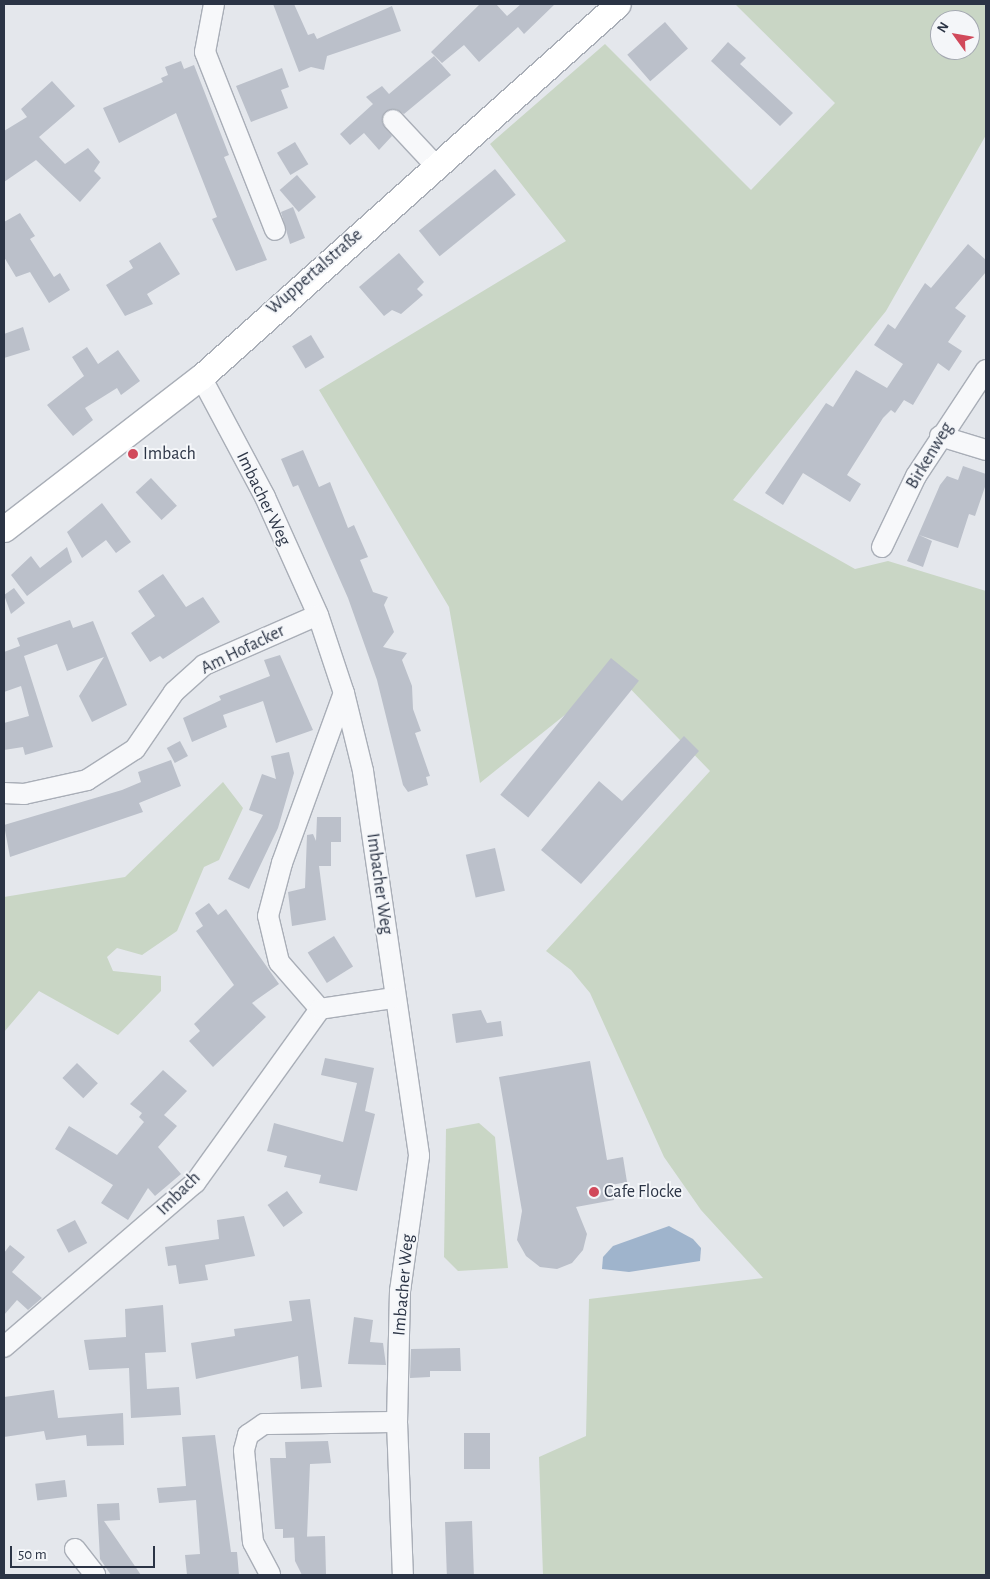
<!DOCTYPE html>
<meta charset="utf-8">
<style>
body{margin:0}
#map{position:relative;width:990px;height:1579px;overflow:hidden;background:#e4e7ec;font-family:"Alegreya Sans",sans-serif}
div>[style]{position:absolute}
[style*='--x']{left:calc(var(--x)*1px);top:calc(var(--y)*1px);width:calc(var(--w)*1px);rotate:calc(var(--a)*1deg)}
.green>*{inset:0;background:#c9d6c5}
.water>*{inset:0;background:#9fb4cc}
.building>*{inset:0;background:#bbc0ca;transform-origin:0 0}
.roads{filter:drop-shadow(1px 0 #a9aeb7) drop-shadow(-1px 0 #a9aeb7) drop-shadow(0 1px #a9aeb7) drop-shadow(0 -1px #a9aeb7)}
.minor>*{height:20px;margin:-10px;padding:0 10px;transform-origin:10px;border-radius:10px;background:#f7f8fa}
.major>*{height:25px;margin:-12.5px;padding:0 12.5px;transform-origin:12.5px;border-radius:12.5px;background:#fff}
.dots>*{width:14px;height:14px;translate:-50% -50%;box-sizing:border-box;border:2px solid #f4f6f9;border-radius:50%}
span{translate:-50% -50%;white-space:nowrap;text-align:center;line-height:1.15;-webkit-text-stroke:4px #f4f6f9;paint-order:stroke}
.street-label{font-size:18px;color:#2b3445}
.poi-label{font-size:18px;color:#2b3445}
.left{translate:0 -50%;text-align:left}
.frame{position:absolute;inset:0;border:5px solid #2b3445;pointer-events:none}
.north{position:absolute;left:930px;top:10px;width:50px;height:50px;box-sizing:border-box;background:#f4f6f9;border:1px solid #a4a8b1;border-radius:50%;rotate:302deg;font-size:14px;font-weight:700;line-height:20px;text-align:center;color:#2b3445}
.north::after{content:'';display:block;margin:auto;width:18px;height:22px;background:#d1495b;clip-path:polygon(50% 0,100% 100%,50% 72%,0 100%)}
.scale{position:absolute;left:10px;top:1546px;width:145px;height:22px;box-sizing:border-box;border:2px solid #2b3445;border-top:0;padding-left:6px;font-size:15px;line-height:18px;white-space:nowrap;color:#2b3445;-webkit-text-stroke:4px #f4f6f9;paint-order:stroke}
</style>
<div id="map">
<div class="green">
<i style="clip-path:polygon(evenodd,735px 4px,986px 4px,986px 135px,886px 311px,733px 500px,855px 569px,888px 561px,986px 591px,986px 1575px,543px 1575px,539px 1457px,586px 1436px,589px 1299px,763px 1278px,701px 1210px,664px 1157px,590px 993px,571px 970px,546px 951px,710px 771px,616px 674px,480px 783px,449px 607px,319px 390px,566px 241px,490px 144px,605px 44px,751px 190px,835px 103px,735px 4px,940px 20px,970px 20px,970px 50px,940px 50px,940px 20px)"></i>
<i style="clip-path:polygon(223px 782px,243px 808px,219px 860px,204px 867px,177px 931px,142px 955px,117px 948px,107px 957px,113px 971px,161px 976px,161px 991px,118px 1035px,39px 991px,4px 1032px,4px 897px,125px 877px)"></i>
<i style="clip-path:polygon(479px 1123px,495px 1137px,508px 1268px,458px 1271px,444px 1257px,446px 1129px)"></i>
</div>
<div class="water">
<i style="clip-path:polygon(669px 1226px,693px 1239px,701px 1248px,700px 1261px,629px 1272px,602px 1269px,603px 1257px,613px 1246px)"></i>
</div>
<div class="building">
<i style="clip-path:polygon(273px 4px,294px 4px,308px 35px,314px 33px,317px 39px,392px 6px,401px 31px,327px 56px,324px 70px,311px 67px,299px 72px)"></i>
<i style="clip-path:polygon(480px 4px,496px 4px,507px 16px,521px 4px,555px 4px,524px 34px,518px 27px,479px 62px,464px 45px,442px 63px,431px 52px)"></i>
<i style="left:665px;top:22px;width:35px;height:50px;rotate:49deg"></i>
<i style="clip-path:polygon(728px 42px,746px 58px,740px 64px,793px 113px,780px 126px,711px 61px)"></i>
<i style="clip-path:polygon(434px 56px,451px 75px,404px 114px,396px 109px,385px 112px,382px 123px,392px 136px,379px 150px,364px 133px,350px 145px,340px 134px,373px 104px,366px 97px,382px 86px,389px 94px)"></i>
<i style="clip-path:polygon(181px 61px,184px 69px,194px 65px,229px 155px,224px 157px,267px 260px,236px 271px,212px 219px,217px 217px,176px 113px,119px 143px,103px 108px,163px 82px,161px 78px,168px 75px,165px 67px)"></i>
<i style="clip-path:polygon(282px 68px,289px 87px,281px 90px,288px 108px,251px 122px,236px 86px)"></i>
<i style="clip-path:polygon(52px 81px,75px 106px,39px 137px,65px 164px,88px 148px,100px 162px,94px 171px,101px 178px,80px 202px,36px 160px,4px 182px,4px 131px,27px 117px,21px 109px)"></i>
<i style="left:295px;top:142px;width:26px;height:21px;rotate:59deg"></i>
<i style="left:495px;top:169px;width:33px;height:98px;rotate:51deg"></i>
<i style="left:297px;top:175px;width:29px;height:23px;rotate:49deg"></i>
<i style="clip-path:polygon(293px 207px,305px 238px,290px 244px,281px 212px)"></i>
<i style="clip-path:polygon(20px 213px,35px 236px,30px 239px,54px 277px,60px 273px,70px 290px,49px 303px,30px 272px,16px 277px,4px 257px,4px 222px)"></i>
<i style="clip-path:polygon(160px 242px,180px 274px,147px 294px,153px 304px,125px 316px,106px 285px,133px 268px,129px 261px)"></i>
<i style="clip-path:polygon(968px 244px,986px 260px,986px 272px,955px 308px,966px 316px,948px 342px,962px 351px,949px 371px,938px 363px,913px 405px,904px 400px,895px 413px,891px 410px,883px 418px,847px 475px,861px 484px,850px 502px,803px 473px,783px 505px,765px 493px,826px 403px,833px 407px,856px 370px,887px 388px,903px 364px,874px 345px,888px 324px,895px 329px,925px 283px,931px 288px)"></i>
<i style="clip-path:polygon(399px 253px,424px 282px,417px 289px,423px 295px,401px 314px,392px 310px,384px 316px,359px 287px)"></i>
<i style="clip-path:polygon(23px 327px,30px 350px,4px 358px,4px 334px)"></i>
<i style="left:311px;top:335px;width:26px;height:22px;rotate:59deg"></i>
<i style="clip-path:polygon(87px 347px,98px 364px,118px 350px,140px 381px,121px 395px,117px 388px,85px 408px,93px 420px,73px 436px,47px 405px,84px 376px,72px 357px)"></i>
<i style="clip-path:polygon(303px 450px,319px 487px,330px 482px,348px 528px,354px 525px,368px 557px,360px 560px,373px 592px,388px 597px,384px 605px,394px 632px,383px 647px,407px 653px,402px 660px,412px 686px,413px 709px,421px 731px,415px 733px,430px 776px,426px 777px,428px 785px,408px 792px,403px 785px,377px 680px,348px 598px,298px 485px,293px 487px,281px 459px)"></i>
<i style="clip-path:polygon(963px 466px,986px 474px,986px 484px,975px 516px,969px 514px,958px 548px,919px 535px,932px 541px,923px 567px,907px 561px,940px 485px,947px 476px,958px 480px)"></i>
<i style="left:151px;top:478px;width:38px;height:21px;rotate:47deg"></i>
<i style="clip-path:polygon(102px 503px,131px 542px,116px 553px,106px 540px,82px 558px,67px 532px)"></i>
<i style="clip-path:polygon(67px 547px,72px 562px,27px 596px,11px 575px,31px 556px,40px 568px)"></i>
<i style="clip-path:polygon(163px 574px,186px 607px,203px 597px,220px 622px,163px 659px,160px 656px,150px 662px,131px 633px,155px 616px,138px 591px)"></i>
<i style="clip-path:polygon(14px 588px,25px 603px,11px 614px,4px 595px)"></i>
<i style="clip-path:polygon(70px 620px,73px 628px,93px 621px,127px 705px,92px 722px,79px 696px,104px 657px,67px 671px,57px 644px,24px 656px,53px 747px,25px 755px,23px 747px,4px 750px,4px 723px,29px 716px,21px 686px,4px 692px,4px 652px,20px 646px,17px 638px)"></i>
<i style="clip-path:polygon(280px 655px,313px 730px,276px 743px,263px 701px,223px 715px,227px 727px,192px 742px,183px 718px,221px 700px,219px 696px,270px 676px,264px 660px)"></i>
<i style="left:611px;top:658px;width:36px;height:176px;rotate:39deg"></i>
<i style="clip-path:polygon(684px 736px,699px 751px,581px 884px,541px 850px,599px 781px,622px 801px)"></i>
<i style="left:180px;top:741px;width:17px;height:15px;rotate:62deg"></i>
<i style="clip-path:polygon(289px 752px,294px 773px,278px 828px,249px 889px,228px 879px,263px 815px,249px 810px,262px 774px,276px 779px,271px 756px)"></i>
<i style="clip-path:polygon(171px 760px,181px 786px,139px 803px,143px 812px,10px 857px,4px 825px,122px 790px,141px 782px,138px 772px)"></i>
<i style="clip-path:polygon(317px 817px,341px 817px,341px 842px,331px 842px,331px 866px,319px 866px,326px 920px,292px 926px,288px 892px,305px 888px,307px 835px,313px 834px,316px 841px)"></i>
<i style="left:495px;top:848px;width:44px;height:30px;rotate:77deg"></i>
<i style="clip-path:polygon(209px 903px,218px 915px,226px 909px,279px 984px,252px 1003px,266px 1017px,213px 1067px,189px 1041px,200px 1031px,194px 1024px,234px 985px,196px 931px,203px 926px,195px 913px)"></i>
<i style="left:334px;top:936px;width:36px;height:31px;rotate:58deg"></i>
<i style="clip-path:polygon(481px 1010px,487px 1023px,501px 1021px,503px 1036px,456px 1043px,452px 1014px)"></i>
<i style="clip-path:polygon(325px 1058px,374px 1068px,365px 1111px,375px 1114px,357px 1191px,319px 1183px,321px 1175px,284px 1167px,287px 1156px,267px 1151px,274px 1123px,343px 1142px,357px 1083px,321px 1075px)"></i>
<i style="clip-path:polygon(590px 1061px,607px 1160px,623px 1157px,627px 1182px,611px 1185px,614px 1200px,576px 1207px,587px 1234px,583px 1250px,572px 1263px,557px 1269px,540px 1267px,526px 1256px,517px 1240px,522px 1211px,499px 1077px)"></i>
<i style="left:77px;top:1063px;width:29px;height:21px;rotate:44deg"></i>
<i style="clip-path:polygon(163px 1070px,187px 1091px,164px 1115px,177px 1126px,158px 1147px,181px 1174px,155px 1196px,148px 1188px,128px 1220px,101px 1203px,113px 1185px,55px 1149px,69px 1126px,117px 1155px,144px 1122px,139px 1117px,142px 1113px,130px 1104px)"></i>
<i style="left:287px;top:1191px;width:27px;height:24px;rotate:54deg"></i>
<i style="clip-path:polygon(244px 1216px,255px 1256px,205px 1265px,208px 1280px,179px 1284px,176px 1265px,168px 1266px,165px 1247px,219px 1239px,217px 1220px)"></i>
<i style="left:75px;top:1220px;width:26px;height:21px;rotate:62deg"></i>
<i style="clip-path:polygon(10px 1245px,25px 1257px,12px 1272px,42px 1298px,28px 1310px,17px 1300px,4px 1315px,4px 1253px)"></i>
<i style="clip-path:polygon(310px 1299px,322px 1387px,301px 1389px,298px 1356px,196px 1379px,191px 1343px,235px 1336px,234px 1329px,292px 1321px,289px 1301px)"></i>
<i style="clip-path:polygon(163px 1305px,166px 1352px,145px 1353px,147px 1389px,179px 1387px,181px 1415px,131px 1418px,129px 1368px,89px 1370px,84px 1340px,126px 1337px,125px 1309px)"></i>
<i style="clip-path:polygon(354px 1317px,373px 1320px,370px 1342px,383px 1343px,386px 1365px,348px 1364px)"></i>
<i style="clip-path:polygon(460px 1348px,461px 1371px,430px 1371px,430px 1377px,410px 1378px,411px 1349px)"></i>
<i style="clip-path:polygon(54px 1390px,58px 1418px,123px 1413px,124px 1445px,87px 1446px,86px 1435px,46px 1440px,44px 1431px,4px 1437px,4px 1397px)"></i>
<i style="left:464px;top:1433px;width:26px;height:36px"></i>
<i style="clip-path:polygon(215px 1435px,231px 1552px,237px 1552px,239px 1575px,187px 1575px,185px 1555px,200px 1554px,196px 1500px,159px 1503px,157px 1488px,186px 1486px,182px 1437px)"></i>
<i style="clip-path:polygon(328px 1441px,331px 1463px,310px 1464px,307px 1537px,283px 1538px,283px 1529px,275px 1529px,270px 1458px,286px 1458px,285px 1442px)"></i>
<i style="left:65px;top:1480px;width:17px;height:30px;rotate:83deg"></i>
<i style="clip-path:polygon(119px 1503px,120px 1520px,104px 1521px,141px 1575px,111px 1575px,100px 1559px,97px 1504px)"></i>
<i style="left:472px;top:1521px;width:53px;height:27px;rotate:88deg"></i>
<i style="clip-path:polygon(325px 1536px,326px 1575px,302px 1575px,295px 1561px,294px 1537px)"></i>
</div>
<div class="roads">
<div class="minor">
<i style="--x:214;--y:4;--w:49;--a:100.6"></i>
<i style="--x:205;--y:52;--w:191;--a:68.5"></i>
<i style="--x:393;--y:120;--w:63;--a:46.9"></i>
<i style="--x:201;--y:377;--w:136;--a:61.9"></i>
<i style="--x:265;--y:497;--w:129;--a:65.8"></i>
<i style="--x:318;--y:615;--w:82;--a:71.6"></i>
<i style="--x:344;--y:693;--w:80;--a:76.3"></i>
<i style="--x:363;--y:771;--w:389;--a:81.7"></i>
<i style="--x:419;--y:1156;--w:136;--a:98"></i>
<i style="--x:400;--y:1291;--w:131;--a:91.3"></i>
<i style="--x:397;--y:1422;--w:153;--a:87.8"></i>
<i style="--x:940;--y:436;--w:48;--a:16.9"></i>
<i style="--x:882;--y:547;--w:79;--a:-64.4"></i>
<i style="--x:916;--y:476;--w:127;--a:-56.6"></i>
<i style="--x:4;--y:793;--w:20;--a:3"></i>
<i style="--x:24;--y:794;--w:65;--a:-12.5"></i>
<i style="--x:87;--y:780;--w:57;--a:-32.9"></i>
<i style="--x:135;--y:749;--w:69;--a:-55.6"></i>
<i style="--x:174;--y:692;--w:40;--a:-42"></i>
<i style="--x:204;--y:665;--w:124;--a:-23.7"></i>
<i style="--x:320;--y:1009;--w:62;--a:-131.1"></i>
<i style="--x:279;--y:962;--w:47;--a:-103.4"></i>
<i style="--x:268;--y:916;--w:55;--a:-75.2"></i>
<i style="--x:282;--y:863;--w:181;--a:-70"></i>
<i style="--x:4;--y:1347;--w:252;--a:-40.7"></i>
<i style="--x:195;--y:1183;--w:214;--a:-54.3"></i>
<i style="--x:320;--y:1009;--w:75;--a:-8.5"></i>
<i style="--x:75;--y:1549;--w:33;--a:52"></i>
<i style="--x:270;--y:1574;--w:36;--a:-118"></i>
<i style="--x:253;--y:1542;--w:92;--a:-95.6"></i>
<i style="--x:244;--y:1450;--w:16;--a:-75"></i>
<i style="--x:248;--y:1435;--w:19;--a:-35"></i>
<i style="--x:264;--y:1424;--w:133;--a:-0.9"></i>
</div>
<div class="major">
<i style="--x:4;--y:529;--w:249;--a:-37.7"></i>
<i style="--x:201;--y:377;--w:559;--a:-41.81"></i>
</div>
</div>
<div class="dots">
<i style="left:133px;top:454px;background:#d1495b"></i>
<i style="left:594px;top:1192px;background:#d1495b"></i>
</div>
<div class="street-label">
<span style="left:315px;top:272px;rotate:-41deg">Wuppertalstraße</span>
<span style="left:930px;top:456px;rotate:-59deg">Birkenweg</span>
<span style="left:263px;top:499px;rotate:64deg">Imbacher Weg</span>
<span style="left:243px;top:650px;rotate:-26deg">Am Hofacker</span>
<span style="left:379px;top:884px;rotate:82deg">Imbacher Weg</span>
<span style="left:179px;top:1194px;rotate:-45deg">Imbach</span>
<span style="left:404px;top:1285px;rotate:-85deg">Imbacher Weg</span>
</div>
<div class="poi-label">
<span class="left" style="left:143px;top:454px">Imbach</span>
<span class="left" style="left:604px;top:1192px">Cafe Flocke</span>
</div>
<div class="frame"></div>
<div class="north">N</div>
<div class="scale">50 m</div>
</div>
